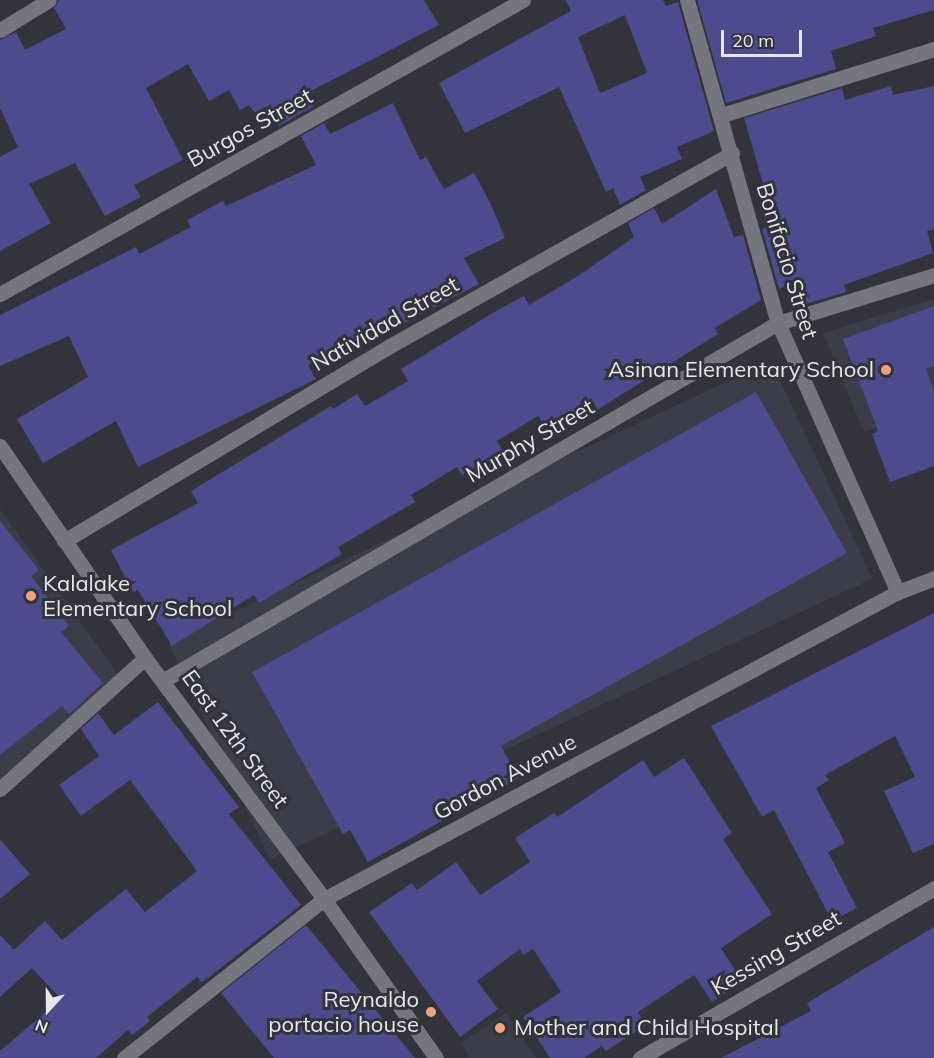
<!DOCTYPE html>
<style>
body{margin:0}
#map{position:relative;width:934px;height:1058px;overflow:hidden;background:#33333b;font-family:Mulish,sans-serif}
div>[style]{position:absolute}
[style*='--x']{left:calc(var(--x)*1px);top:calc(var(--y)*1px);width:calc(var(--w)*1px);rotate:calc(var(--a)*1deg)}
.built>*{inset:0;background:#3b3d4a;transform-origin:0 0}
.building>*{inset:0;background:#4b4b8d}
.street>*{height:15px;margin:-7.5px;padding:0 7.5px;transform-origin:7.5px;border-radius:7.5px;background:#74757d}
.secondary>*{height:15px;margin:-7.5px;padding:0 7.5px;transform-origin:7.5px;border-radius:7.5px;background:#74757d}
.dots>*{width:16px;height:16px;translate:-50% -50%;box-sizing:border-box;border:3px solid #33333b;border-radius:50%}
span{translate:-50% -50%;white-space:nowrap;text-align:center;line-height:1.15;-webkit-text-stroke:6px #33333b;paint-order:stroke}
.street-label{font-size:22px;color:#e6e6eb}
.poi-label{font-size:22px;color:#e6e6eb}
.right{translate:-100% -50%;text-align:right}
.left{translate:0 -50%;text-align:left}
.north{position:absolute;left:18px;top:980px;width:60px;height:60px;-webkit-text-stroke:4px #33333b;paint-order:stroke;rotate:201deg;font-size:16px;font-weight:700;line-height:24px;text-align:center;color:#e6e6eb}
.north::after{content:'';display:block;margin:auto;width:21px;height:27px;background:#e6e6eb;clip-path:polygon(50% 0,100% 100%,50% 72%,0 100%)}
.scale{position:absolute;left:721px;top:30px;width:81px;height:27px;box-sizing:border-box;border:3px solid #e6e6eb;border-top:0;padding-left:8px;font-size:18px;line-height:21px;white-space:nowrap;color:#e6e6eb;-webkit-text-stroke:4px #33333b;paint-order:stroke}
</style>
<div id="map">
<div class="built">
<i style="clip-path:polygon(934px 299px,934px 407px,864px 432px,823px 333px)"></i>
<i style="left:771px;top:361px;width:240px;height:665px;rotate:65deg"></i>
<i style="clip-path:polygon(0 509px,124px 683px,0 783px)"></i>
<i style="clip-path:polygon(506px 1013px,536px 1058px,471px 1058px,461px 1043px)"></i>
</div>
<div class="building">
<i style="clip-path:polygon(59px 0,424px 0,439px 25px,307px 93px,314px 106px,279px 126px,267px 106px,255px 113px,249px 105px,240px 110px,229px 90px,209px 101px,188px 64px,146px 88px,183px 160px,134px 185px,141px 197px,105px 216px,75px 163px,29px 184px,51px 223px,0 251px,0 157px,18px 147px,0 108px,0 40px,16px 32px,25px 50px,66px 29px,54px 8px)"></i>
<i style="clip-path:polygon(evenodd,566px 0,663px 0,666px 6px,678px 2px,714px 131px,677px 147px,682px 159px,640px 177px,646px 190px,620px 205px,613px 188px,606px 192px,559px 87px,465px 133px,439px 83px,571px 11px,566px 0,625px 15px,647px 73px,600px 93px,578px 37px,625px 15px)"></i>
<i style="clip-path:polygon(697px 0,934px 0,934px 10px,873px 28px,876px 36px,831px 51px,836px 69px,726px 103px)"></i>
<i style="clip-path:polygon(891px 86px,893px 95px,934px 86px,934px 229px,927px 231px,933px 253px,844px 285px,846px 292px,792px 308px,785px 286px,779px 289px,762px 229px,775px 225px,744px 118px,842px 88px,845px 100px)"></i>
<i style="clip-path:polygon(393px 103px,420px 160px,426px 157px,444px 189px,474px 173px,490px 202px,505px 238px,464px 258px,479px 284px,356px 348px,353px 343px,308px 365px,316px 379px,138px 467px,116px 421px,43px 463px,17px 419px,88px 377px,69px 336px,0 366px,0 315px,136px 247px,139px 254px,191px 227px,187px 220px,223px 201px,226px 206px,316px 165px,301px 136px,324px 123px,330px 134px)"></i>
<i style="clip-path:polygon(716px 189px,734px 237px,743px 235px,761px 300px,715px 328px,718px 334px,597px 410px,591px 400px,546px 428px,538px 416px,497px 441px,503px 451px,462px 475px,457px 467px,411px 495px,415px 502px,338px 547px,342px 554px,259px 603px,254px 595px,172px 646px,138px 590px,133px 592px,111px 550px,198px 503px,191px 491px,331px 406px,333px 409px,357px 394px,365px 406px,408px 381px,401px 369px,496px 311px,524px 296px,529px 305px,578px 276px,634px 237px,628px 223px,654px 208px,662px 224px)"></i>
<i style="clip-path:polygon(934px 306px,934px 366px,926px 369px,934px 391px,934px 466px,890px 482px,872px 434px,878px 431px,843px 339px)"></i>
<i style="clip-path:polygon(756px 392px,847px 553px,501px 746px,519px 778px,368px 862px,350px 830px,343px 834px,252px 672px)"></i>
<i style="clip-path:polygon(0 521px,39px 570px,31px 576px,69px 626px,61px 632px,103px 683px,69px 714px,62px 706px,0 755px)"></i>
<i style="clip-path:polygon(934px 613px,934px 844px,913px 853px,884px 791px,915px 777px,895px 736px,825px 775px,829px 780px,816px 788px,845px 843px,828px 852px,857px 908px,832px 921px,774px 810px,762px 817px,711px 726px)"></i>
<i style="clip-path:polygon(158px 702px,239px 807px,229px 814px,301px 905px,208px 978px,201px 982px,197px 977px,147px 1017px,150px 1021px,132px 1035px,128px 1030px,96px 1058px,0 1058px,0 1051px,61px 999px,32px 968px,0 997px,0 935px,14px 950px,45px 921px,62px 940px,126px 889px,145px 912px,197px 871px,130px 780px,81px 816px,59px 785px,99px 756px,81px 729px,98px 713px,114px 735px)"></i>
<i style="clip-path:polygon(684px 758px,732px 833px,723px 839px,772px 914px,721px 948px,743px 982px,712px 1002px,694px 975px,638px 1012px,646px 1025px,606px 1051px,602px 1046px,584px 1058px,550px 1058px,523px 1017px,561px 992px,533px 949px,523px 955px,520px 949px,477px 981px,498px 1009px,460px 1037px,369px 912px,412px 883px,417px 890px,456px 862px,480px 895px,530px 862px,515px 838px,554px 813px,557px 817px,643px 760px,654px 777px)"></i>
<i style="clip-path:polygon(0 839px,30px 874px,0 899px)"></i>
<i style="clip-path:polygon(306px 925px,415px 1058px,274px 1058px,221px 993px)"></i>
<i style="clip-path:polygon(934px 927px,934px 1058px,721px 1058px,811px 1011px,807px 1003px)"></i>
</div>
<div class="street">
<i style="--x:687;--y:0;--w:336;--a:74.3"></i>
<i style="--x:778;--y:323;--w:295;--a:66"></i>
<i style="--x:0;--y:30;--w:57;--a:-31.5"></i>
<i style="--x:722;--y:115;--w:222;--a:-17.3"></i>
<i style="--x:0;--y:294;--w:600;--a:-29.34"></i>
<i style="--x:64;--y:541;--w:378;--a:-30.9"></i>
<i style="--x:388;--y:347;--w:395;--a:-29.4"></i>
<i style="--x:164;--y:680;--w:710;--a:-30.18"></i>
<i style="--x:778;--y:323;--w:163;--a:-17.1"></i>
<i style="--x:0;--y:789;--w:195;--a:-42.1"></i>
<i style="--x:640;--y:1058;--w:340;--a:-30"></i>
</div>
<div class="secondary">
<i style="--x:0;--y:446;--w:257;--a:55.6"></i>
<i style="--x:145;--y:658;--w:300;--a:53.4"></i>
<i style="--x:324;--y:899;--w:194;--a:54.8"></i>
<i style="--x:124;--y:1058;--w:256;--a:-38.5"></i>
<i style="--x:324;--y:899;--w:651;--a:-28.14"></i>
<i style="--x:898;--y:592;--w:39;--a:-21"></i>
</div>
<div class="dots">
<i style="left:886px;top:370px;background:#f1a27b"></i>
<i style="left:31px;top:596px;background:#f1a27b"></i>
<i style="left:431px;top:1012px;background:#f1a27b"></i>
<i style="left:500px;top:1028px;background:#f1a27b"></i>
</div>
<div class="street-label">
<span style="left:250px;top:128px;rotate:-29deg">Burgos Street</span>
<span style="left:787px;top:261px;rotate:73deg">Bonifacio Street</span>
<span style="left:385px;top:324px;rotate:-30deg">Natividad Street</span>
<span style="left:530px;top:441px;rotate:-30deg">Murphy Street</span>
<span style="left:235px;top:739px;rotate:54deg">East 12th Street</span>
<span style="left:505px;top:777px;rotate:-28deg">Gordon Avenue</span>
<span style="left:776px;top:953px;rotate:-30deg">Kessing Street</span>
</div>
<div class="poi-label">
<span class="right" style="left:874px;top:370px">Asinan Elementary School</span>
<span class="left" style="left:43px;top:596px">Kalalake<br>Elementary School</span>
<span class="right" style="left:419px;top:1012px">Reynaldo<br>portacio house</span>
<span class="left" style="left:514px;top:1028px">Mother and Child Hospital</span>
</div>
<div class="north">N</div>
<div class="scale">20 m</div>
</div>
